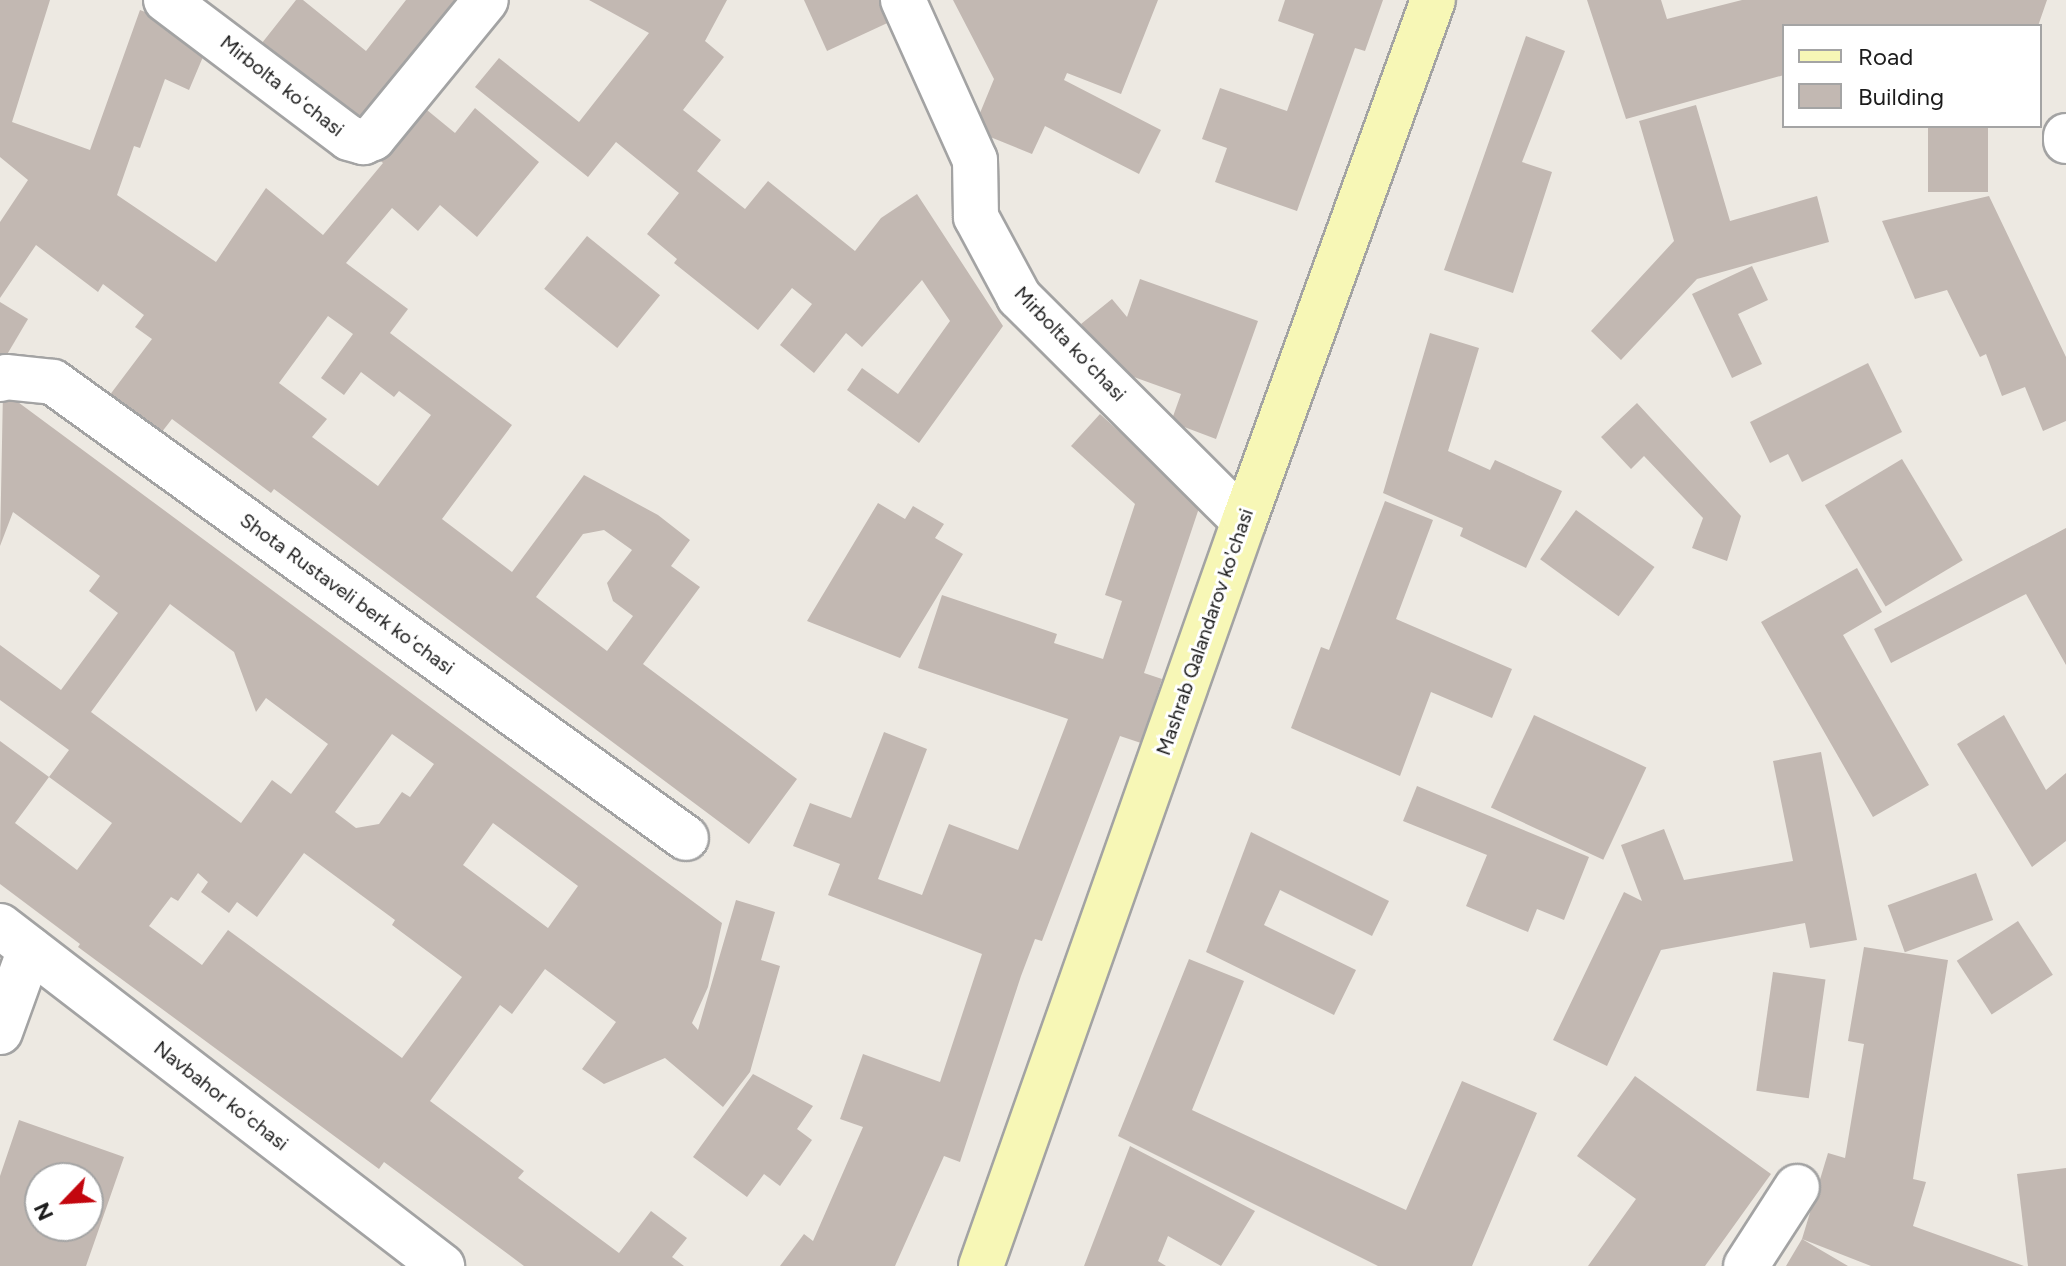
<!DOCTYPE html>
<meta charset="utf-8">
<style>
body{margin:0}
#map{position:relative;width:2066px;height:1266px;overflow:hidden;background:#ede9e2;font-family:Figtree,sans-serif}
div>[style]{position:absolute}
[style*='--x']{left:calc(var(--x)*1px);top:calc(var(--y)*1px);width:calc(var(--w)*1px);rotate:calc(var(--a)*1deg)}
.building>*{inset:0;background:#c2b8b2;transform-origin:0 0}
.roads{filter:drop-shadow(2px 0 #a3a3a3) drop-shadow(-2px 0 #a3a3a3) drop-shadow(0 2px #a3a3a3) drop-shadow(0 -2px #a3a3a3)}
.street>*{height:44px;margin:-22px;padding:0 22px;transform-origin:22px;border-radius:22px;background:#fff}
.secondary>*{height:44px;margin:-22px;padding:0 22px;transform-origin:22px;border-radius:22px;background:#f7f7b6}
span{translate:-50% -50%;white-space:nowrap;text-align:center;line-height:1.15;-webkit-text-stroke:6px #fff;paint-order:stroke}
.street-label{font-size:20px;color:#1c1c1c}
.legend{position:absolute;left:1782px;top:24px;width:260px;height:104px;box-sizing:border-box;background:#fff;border:2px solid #a4a4a4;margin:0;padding:10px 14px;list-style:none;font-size:24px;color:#1c1c1c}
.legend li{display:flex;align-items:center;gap:16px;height:40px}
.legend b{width:40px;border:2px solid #a4a4a4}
.north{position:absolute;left:24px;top:1162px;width:80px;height:80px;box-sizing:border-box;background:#fff;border:2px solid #a4a4a4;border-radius:50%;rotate:245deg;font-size:22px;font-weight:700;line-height:32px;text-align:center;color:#1c1c1c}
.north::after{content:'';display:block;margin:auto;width:28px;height:36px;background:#c3060e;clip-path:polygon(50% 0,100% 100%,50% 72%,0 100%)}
</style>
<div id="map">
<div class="building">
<i style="clip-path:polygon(evenodd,0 0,50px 0,12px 122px,90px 150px,140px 10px,179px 25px,208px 45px,189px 90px,165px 79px,140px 148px,134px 146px,117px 195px,216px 262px,266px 188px,323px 235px,383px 163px,372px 153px,416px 101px,455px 133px,475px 108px,539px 162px,477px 237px,440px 205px,418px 231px,392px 208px,346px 263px,408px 309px,390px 333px,512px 425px,442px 519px,512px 572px,584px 475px,658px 515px,690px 540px,671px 566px,700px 587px,643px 664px,797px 779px,749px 844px,274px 489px,271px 493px,172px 419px,154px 442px,103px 404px,152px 339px,135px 327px,144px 315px,103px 284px,98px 292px,36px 245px,0 298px,0 222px,28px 180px,0 157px,0 0,328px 316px,353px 334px,321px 378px,344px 395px,361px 372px,394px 397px,399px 391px,431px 415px,378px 486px,312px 437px,327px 419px,279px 383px,328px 316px,0 0,604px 530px,632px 550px,607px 583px,613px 601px,633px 616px,607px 651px,536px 597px,583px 534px,604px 530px)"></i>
<i style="clip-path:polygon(296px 0,303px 0,366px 51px,406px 0,457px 0,455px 3px,459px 7px,362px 130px,258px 48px)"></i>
<i style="clip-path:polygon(589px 0,727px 0,705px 41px,724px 57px,683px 110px,721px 140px,697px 171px,745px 209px,768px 181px,855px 251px,881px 218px,917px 194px,1003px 326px,919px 443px,847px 390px,862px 368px,898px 394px,950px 321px,922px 280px,862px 347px,846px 333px,814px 373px,780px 345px,812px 304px,792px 288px,758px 330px,674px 263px,677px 259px,647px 234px,679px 193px,616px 142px,588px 177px,475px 87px,499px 58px,579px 122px,649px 33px)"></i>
<i style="clip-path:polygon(804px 0,888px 0,896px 19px,827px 51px)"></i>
<i style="clip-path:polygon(953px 0,1158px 0,1121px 94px,1067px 73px,1064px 80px,1161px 130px,1139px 174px,1045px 126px,1032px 154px,973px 130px,994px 79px)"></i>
<i style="clip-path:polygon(1285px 0,1383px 0,1365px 51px,1355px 48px,1297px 211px,1215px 182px,1227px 148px,1202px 139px,1220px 88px,1287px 111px,1314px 34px,1278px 21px)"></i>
<i style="clip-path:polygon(1587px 0,1661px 0,1667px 19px,1742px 0,2047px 0,2038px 26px,1784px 26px,1784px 75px,1626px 119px)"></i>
<i style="clip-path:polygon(1526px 36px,1565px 51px,1522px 162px,1552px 172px,1513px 293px,1444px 270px)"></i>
<i style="clip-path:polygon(1696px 105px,1730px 221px,1817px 196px,1829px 242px,1697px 279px,1621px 360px,1591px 331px,1674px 241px,1639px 121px)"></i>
<i style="left:1928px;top:126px;width:60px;height:66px"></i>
<i style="clip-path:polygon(1989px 196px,2066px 357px,2066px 421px,2043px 431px,2025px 387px,2002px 396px,1986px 354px,1980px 357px,1947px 290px,1915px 299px,1882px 221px)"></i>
<i style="left:587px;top:236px;width:94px;height:68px;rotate:39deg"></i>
<i style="clip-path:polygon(1752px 266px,1768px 300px,1738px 314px,1762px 364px,1732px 378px,1692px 294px)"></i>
<i style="clip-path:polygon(1140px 279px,1258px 321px,1216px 439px,1171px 422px,1181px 394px,1120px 372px,1081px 324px,1112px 299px,1127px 317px)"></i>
<i style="clip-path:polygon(0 302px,28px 319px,2px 363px,0 362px)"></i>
<i style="clip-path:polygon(1430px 333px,1479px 348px,1448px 451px,1490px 470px,1495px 460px,1562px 491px,1526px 568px,1460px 536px,1463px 528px,1383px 493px)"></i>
<i style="clip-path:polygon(1868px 363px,1902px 432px,1802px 482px,1788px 454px,1770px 463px,1750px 422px)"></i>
<i style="clip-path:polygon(evenodd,3px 391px,722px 923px,708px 987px,692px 1023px,698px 1030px,736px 900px,775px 912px,761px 960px,780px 966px,750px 1072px,723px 1107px,665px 1058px,604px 1084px,582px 1069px,616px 1022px,545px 969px,512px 1014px,500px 1005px,430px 1101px,524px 1171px,518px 1178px,619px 1253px,651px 1211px,687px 1238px,672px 1257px,684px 1266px,524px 1266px,384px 1162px,379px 1169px,78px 947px,80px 944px,0 884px,0 741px,49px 777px,15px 823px,77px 870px,112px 823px,49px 777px,69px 750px,0 700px,0 645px,61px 690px,118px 613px,89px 591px,100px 576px,13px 512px,0 546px,3px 391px,170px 604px,234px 652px,256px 712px,266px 698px,328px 744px,291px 794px,272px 780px,241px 823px,91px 712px,170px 604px,3px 391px,392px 734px,434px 764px,410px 797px,402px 792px,379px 824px,356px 828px,335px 812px,392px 734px,3px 391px,493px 823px,578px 886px,548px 928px,463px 865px,493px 823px,3px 391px,304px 853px,395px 920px,392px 925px,462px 977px,402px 1058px,228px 930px,202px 965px,149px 926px,171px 897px,178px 901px,198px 873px,208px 882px,201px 892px,229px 913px,237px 902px,257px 917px,304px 853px)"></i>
<i style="clip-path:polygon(1637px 403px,1741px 516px,1727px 561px,1692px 548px,1703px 518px,1644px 456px,1631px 469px,1601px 437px)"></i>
<i style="clip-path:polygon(1100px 414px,1200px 505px,1144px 673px,1162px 679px,1141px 743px,1120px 736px,1042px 941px,1035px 939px,1021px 976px,960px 1162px,944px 1156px,895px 1266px,780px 1266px,804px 1234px,813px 1241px,863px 1127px,840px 1119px,863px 1054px,940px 1082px,982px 954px,828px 895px,840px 864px,793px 846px,810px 803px,851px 818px,884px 732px,927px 749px,878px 879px,922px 895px,949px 824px,1018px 850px,1068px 719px,918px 668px,942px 595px,1057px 634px,1054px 643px,1103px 659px,1122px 601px,1105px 595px,1135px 504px,1071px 446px)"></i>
<i style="left:1902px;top:459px;width:118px;height:90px;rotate:59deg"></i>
<i style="clip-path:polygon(1385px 501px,1433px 520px,1396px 619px,1512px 669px,1492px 718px,1431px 692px,1400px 776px,1291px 728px,1321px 647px,1329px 650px)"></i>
<i style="clip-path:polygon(878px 503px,905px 519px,913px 506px,944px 524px,935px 538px,963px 554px,900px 658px,807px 621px)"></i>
<i style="left:1576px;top:510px;width:97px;height:61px;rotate:36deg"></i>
<i style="clip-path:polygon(2066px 528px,2066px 665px,2026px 594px,1891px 663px,1874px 629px)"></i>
<i style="clip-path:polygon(1857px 568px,1882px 612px,1843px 635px,1929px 785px,1873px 817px,1761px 622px)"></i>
<i style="left:1534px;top:715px;width:124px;height:102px;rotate:25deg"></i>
<i style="clip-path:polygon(2004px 715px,2046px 790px,2066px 773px,2066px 841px,2032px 867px,1957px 744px)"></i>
<i style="clip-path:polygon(1821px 752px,1857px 940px,1810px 948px,1805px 923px,1661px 950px,1607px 1066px,1553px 1040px,1624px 892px,1642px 901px,1621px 845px,1664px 829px,1684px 880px,1793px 861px,1773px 761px)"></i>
<i style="clip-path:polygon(1417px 786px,1589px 857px,1564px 920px,1537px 909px,1528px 932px,1466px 906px,1487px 855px,1403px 821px)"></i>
<i style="clip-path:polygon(1251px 832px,1389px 901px,1372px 936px,1280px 890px,1264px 925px,1356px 970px,1334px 1015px,1206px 952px)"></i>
<i style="left:1976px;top:873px;width:50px;height:94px;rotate:70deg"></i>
<i style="left:2018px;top:921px;width:64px;height:73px;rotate:57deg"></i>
<i style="clip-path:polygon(1864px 947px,1948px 960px,1913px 1179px,1926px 1182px,1913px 1226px,2024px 1266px,1871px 1266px,1802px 1239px,1848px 1266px,1786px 1266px,1802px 1239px,1828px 1153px,1845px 1158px,1864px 1044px,1848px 1041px)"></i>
<i style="clip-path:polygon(1189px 959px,1244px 981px,1192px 1110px,1406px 1210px,1462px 1081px,1537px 1113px,1472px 1266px,1378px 1266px,1118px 1136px)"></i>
<i style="left:1773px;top:972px;width:53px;height:120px;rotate:8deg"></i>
<i style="clip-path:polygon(753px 1074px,813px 1106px,797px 1129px,812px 1140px,780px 1186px,764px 1174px,747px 1197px,693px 1157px)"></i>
<i style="clip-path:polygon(1635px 1076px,1771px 1174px,1705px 1266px,1588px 1266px,1636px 1199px,1577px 1156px)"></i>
<i style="clip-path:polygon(evenodd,19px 1120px,124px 1157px,86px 1266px,0 1266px,0 1176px,19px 1120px,40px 1178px,88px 1178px,88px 1226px,40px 1226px,40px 1178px)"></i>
<i style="clip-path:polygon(1130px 1146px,1255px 1211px,1221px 1266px,1168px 1236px,1158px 1261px,1166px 1266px,1084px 1266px)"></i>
<i style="clip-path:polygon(2066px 1168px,2066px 1266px,2028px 1266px,2017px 1174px)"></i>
</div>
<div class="roads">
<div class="street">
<i style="--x:166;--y:0;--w:229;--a:37"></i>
<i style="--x:349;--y:138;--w:15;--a:16"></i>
<i style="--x:363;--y:142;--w:11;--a:-22"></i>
<i style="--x:373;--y:138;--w:178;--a:-50.7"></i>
<i style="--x:903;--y:0;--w:175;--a:65.8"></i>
<i style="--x:975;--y:160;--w:57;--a:89"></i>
<i style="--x:976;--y:217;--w:91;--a:61.7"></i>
<i style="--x:1019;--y:297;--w:317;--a:44.9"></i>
<i style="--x:2066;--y:136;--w:5;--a:90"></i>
<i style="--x:0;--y:379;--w:6;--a:-18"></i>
<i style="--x:6;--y:377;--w:47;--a:6.1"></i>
<i style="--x:53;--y:382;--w:780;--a:35.77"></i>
<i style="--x:0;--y:926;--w:558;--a:37.57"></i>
<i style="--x:0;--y:1032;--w:88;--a:-70.1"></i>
<i style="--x:1746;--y:1266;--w:94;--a:-57.2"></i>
</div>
<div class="secondary">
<i style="--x:981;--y:1266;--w:790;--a:-70.56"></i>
<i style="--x:1244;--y:521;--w:554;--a:-70.06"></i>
</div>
</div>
<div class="street-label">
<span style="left:282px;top:86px;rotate:38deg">Mirbolta koʻchasi</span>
<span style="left:1070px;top:344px;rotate:46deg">Mirbolta koʻchasi</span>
<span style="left:347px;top:594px;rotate:36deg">Shota Rustaveli berk koʻchasi</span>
<span style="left:1205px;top:632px;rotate:-71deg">Mashrab Qalandarov ko'chasi</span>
<span style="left:221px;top:1096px;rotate:38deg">Navbahor koʻchasi</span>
</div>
<ul class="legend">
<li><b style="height:10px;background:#f7f7b6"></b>Road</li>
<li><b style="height:22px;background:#c2b8b2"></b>Building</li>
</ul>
<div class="north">N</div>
</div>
